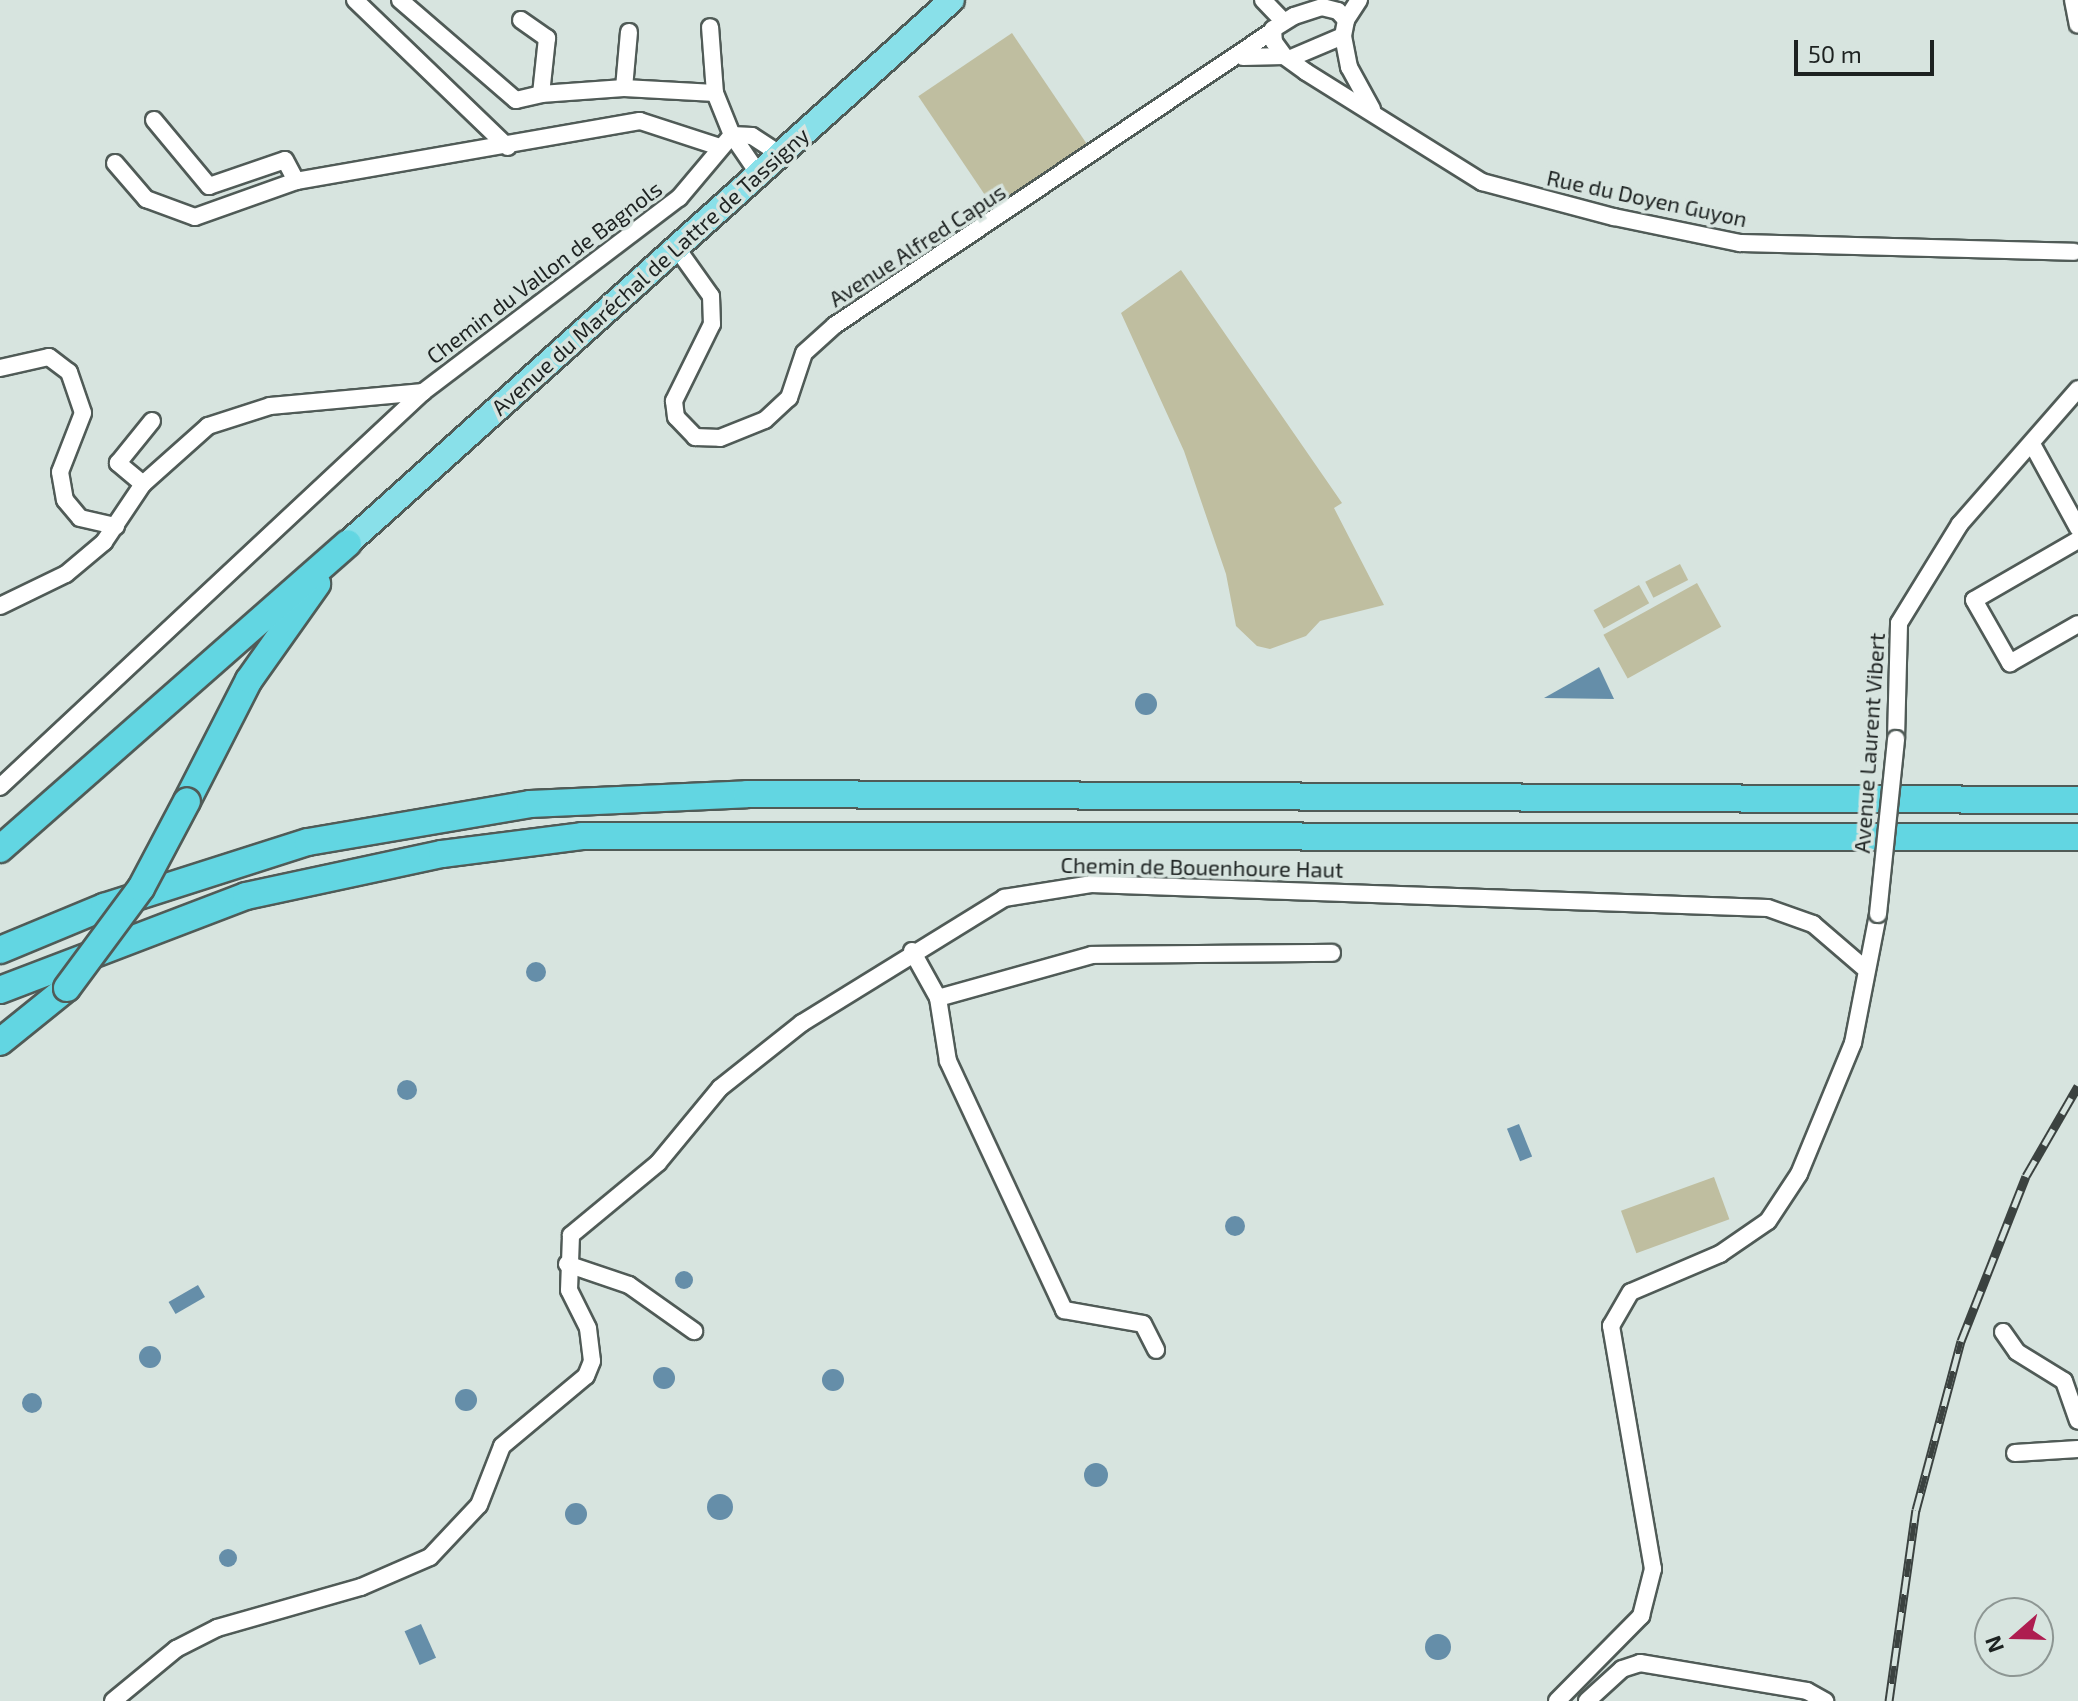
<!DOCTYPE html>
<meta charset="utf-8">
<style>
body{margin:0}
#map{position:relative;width:2078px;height:1701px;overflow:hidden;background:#d7e4df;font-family:"Exo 2",sans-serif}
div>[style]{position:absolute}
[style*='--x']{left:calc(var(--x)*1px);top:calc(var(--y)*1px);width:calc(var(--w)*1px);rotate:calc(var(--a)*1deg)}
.green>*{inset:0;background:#bfbea0;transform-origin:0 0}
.water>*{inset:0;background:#658ea9;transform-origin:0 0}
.round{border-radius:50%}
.roads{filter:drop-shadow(2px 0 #505b57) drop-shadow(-2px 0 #505b57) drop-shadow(0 2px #505b57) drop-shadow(0 -2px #505b57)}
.minor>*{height:16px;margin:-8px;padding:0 8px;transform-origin:8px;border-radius:8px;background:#fff}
.primary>*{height:24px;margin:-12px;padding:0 12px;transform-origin:12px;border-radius:12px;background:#89e0e9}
.trunk>*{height:26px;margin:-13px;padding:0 13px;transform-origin:13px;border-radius:13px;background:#62d6e2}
.rail>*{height:9px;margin-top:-4.5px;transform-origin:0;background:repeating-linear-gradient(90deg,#d7e4df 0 18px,#3b4240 0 36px);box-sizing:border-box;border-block:2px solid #3b4240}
.bridges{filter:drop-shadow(2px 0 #505b57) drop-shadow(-2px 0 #505b57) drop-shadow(0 2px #505b57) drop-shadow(0 -2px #505b57)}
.minor-bridge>*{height:16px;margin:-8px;padding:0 8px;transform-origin:8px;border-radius:8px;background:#fff}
.trunk-bridge>*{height:26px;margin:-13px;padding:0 13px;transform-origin:13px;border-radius:13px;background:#62d6e2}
span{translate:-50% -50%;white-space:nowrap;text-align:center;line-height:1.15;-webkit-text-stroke:7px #d7e4df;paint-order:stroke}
.street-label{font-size:22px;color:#1d2221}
.north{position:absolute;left:1974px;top:1597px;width:80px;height:80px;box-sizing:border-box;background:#d7e4df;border:2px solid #8d9693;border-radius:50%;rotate:250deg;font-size:22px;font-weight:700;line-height:32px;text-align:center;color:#1d2221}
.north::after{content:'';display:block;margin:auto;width:28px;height:36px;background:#ae1d50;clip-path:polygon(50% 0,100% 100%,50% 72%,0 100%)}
.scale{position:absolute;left:1794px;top:40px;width:140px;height:36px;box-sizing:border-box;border:4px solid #1d2221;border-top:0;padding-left:10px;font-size:24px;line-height:28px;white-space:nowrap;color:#1d2221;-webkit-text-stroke:6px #d7e4df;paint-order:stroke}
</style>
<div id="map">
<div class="green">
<i style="left:1012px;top:33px;width:136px;height:113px;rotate:56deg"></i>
<i style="clip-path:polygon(1181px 270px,1342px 503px,1334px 508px,1384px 605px,1320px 621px,1306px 636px,1270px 649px,1257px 646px,1236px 626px,1226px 574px,1184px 451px,1121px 313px)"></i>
<i style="left:1680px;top:564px;width:18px;height:39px;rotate:63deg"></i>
<i style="left:1697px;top:583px;width:50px;height:107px;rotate:61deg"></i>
<i style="left:1639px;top:585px;width:21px;height:52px;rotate:61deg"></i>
<i style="left:1714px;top:1177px;width:45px;height:99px;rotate:70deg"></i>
</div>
<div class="water">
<i style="clip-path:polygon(1599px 667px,1614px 699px,1544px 698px)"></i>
<i class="round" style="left:1135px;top:693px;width:22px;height:22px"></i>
<i class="round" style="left:526px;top:962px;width:20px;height:20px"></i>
<i class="round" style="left:397px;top:1080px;width:20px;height:20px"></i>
<i style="left:1519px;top:1124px;width:35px;height:13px;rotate:68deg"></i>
<i class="round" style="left:1225px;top:1216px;width:20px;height:20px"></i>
<i class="round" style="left:675px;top:1271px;width:18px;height:18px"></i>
<i style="left:198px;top:1285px;width:14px;height:34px;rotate:60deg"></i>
<i class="round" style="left:139px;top:1346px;width:22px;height:22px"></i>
<i class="round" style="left:653px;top:1367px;width:22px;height:22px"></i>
<i class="round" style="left:822px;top:1369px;width:22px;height:22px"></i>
<i class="round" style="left:455px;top:1389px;width:22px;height:22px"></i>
<i class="round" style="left:22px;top:1393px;width:20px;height:20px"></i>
<i class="round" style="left:1084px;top:1463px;width:24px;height:24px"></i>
<i class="round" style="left:707px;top:1494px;width:26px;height:26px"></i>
<i class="round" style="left:565px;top:1503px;width:22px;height:22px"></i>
<i class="round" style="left:219px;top:1549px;width:18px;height:18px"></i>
<i style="left:421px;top:1624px;width:37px;height:18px;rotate:66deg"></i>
<i class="round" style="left:1425px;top:1634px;width:26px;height:26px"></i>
</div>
<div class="roads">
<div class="minor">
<i style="--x:355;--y:0;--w:212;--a:43.9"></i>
<i style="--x:400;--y:0;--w:153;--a:40.8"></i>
<i style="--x:516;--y:100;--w:26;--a:-13"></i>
<i style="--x:1263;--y:0;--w:30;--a:46"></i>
<i style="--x:2073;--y:0;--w:25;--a:79"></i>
<i style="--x:521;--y:20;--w:32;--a:35"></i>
<i style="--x:547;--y:38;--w:56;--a:96.1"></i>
<i style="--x:541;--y:94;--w:83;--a:-4.1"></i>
<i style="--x:1346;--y:20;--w:24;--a:-57"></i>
<i style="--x:629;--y:32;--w:56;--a:95.1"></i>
<i style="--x:624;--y:88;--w:91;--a:3.1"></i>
<i style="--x:1343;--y:36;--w:32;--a:79"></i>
<i style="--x:1349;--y:67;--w:48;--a:61.3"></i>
<i style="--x:1243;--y:57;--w:41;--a:-1.4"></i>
<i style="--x:1291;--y:58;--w:56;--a:-22.9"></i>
<i style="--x:1343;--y:36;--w:16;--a:-79"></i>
<i style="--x:1346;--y:20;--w:12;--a:-132"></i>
<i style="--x:1338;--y:11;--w:16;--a:-166"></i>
<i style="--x:1322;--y:7;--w:29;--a:162"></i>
<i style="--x:1294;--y:16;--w:25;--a:148"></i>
<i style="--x:1273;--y:29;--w:13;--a:86"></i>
<i style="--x:1274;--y:42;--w:17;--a:54"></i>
<i style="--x:1284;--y:56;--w:27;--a:36"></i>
<i style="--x:1306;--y:72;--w:208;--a:32"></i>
<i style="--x:1482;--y:182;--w:137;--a:14.9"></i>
<i style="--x:1614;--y:217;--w:129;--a:11.7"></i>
<i style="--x:1740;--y:243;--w:334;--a:1.5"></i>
<i style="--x:154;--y:120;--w:86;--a:50.2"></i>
<i style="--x:209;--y:186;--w:80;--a:-18.9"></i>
<i style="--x:285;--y:160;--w:24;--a:62"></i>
<i style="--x:115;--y:163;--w:48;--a:49.3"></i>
<i style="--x:146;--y:199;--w:52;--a:20.2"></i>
<i style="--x:195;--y:217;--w:107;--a:-19.6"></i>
<i style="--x:296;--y:181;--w:349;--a:-9.9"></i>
<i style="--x:640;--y:121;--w:81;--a:18"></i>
<i style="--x:758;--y:173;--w:46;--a:-124.4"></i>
<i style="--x:732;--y:135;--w:20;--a:3"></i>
<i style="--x:752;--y:136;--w:33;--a:33"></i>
<i style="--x:676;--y:247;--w:60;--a:54.5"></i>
<i style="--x:711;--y:296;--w:28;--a:88"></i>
<i style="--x:712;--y:324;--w:86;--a:116.3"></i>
<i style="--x:674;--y:401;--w:16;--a:83"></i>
<i style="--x:676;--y:417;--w:28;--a:46"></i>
<i style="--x:695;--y:437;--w:25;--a:2"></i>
<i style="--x:720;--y:438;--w:48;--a:-21.8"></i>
<i style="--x:765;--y:420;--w:33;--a:-43"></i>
<i style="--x:789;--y:398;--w:47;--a:-71.6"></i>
<i style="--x:804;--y:353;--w:42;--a:-42.1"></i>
<i style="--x:835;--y:325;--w:525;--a:-33.9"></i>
<i style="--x:0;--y:368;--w:50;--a:-12.7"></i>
<i style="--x:49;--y:357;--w:25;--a:37"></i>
<i style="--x:69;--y:372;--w:43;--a:71.1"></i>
<i style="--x:83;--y:413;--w:63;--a:111.3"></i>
<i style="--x:60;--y:472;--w:28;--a:80"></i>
<i style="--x:65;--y:500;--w:23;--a:50"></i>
<i style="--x:80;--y:518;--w:37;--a:13"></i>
<i style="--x:2032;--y:444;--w:96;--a:61.3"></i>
<i style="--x:143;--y:484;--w:33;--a:-140"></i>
<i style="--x:118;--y:463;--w:54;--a:-51"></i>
<i style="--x:2078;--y:540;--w:120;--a:150"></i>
<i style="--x:1974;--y:600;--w:73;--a:60.3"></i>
<i style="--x:2010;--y:663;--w:78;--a:-29.8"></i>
<i style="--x:0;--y:606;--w:73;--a:-25.9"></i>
<i style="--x:66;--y:574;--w:50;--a:-40.1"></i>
<i style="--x:104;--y:542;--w:70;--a:-56.1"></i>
<i style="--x:143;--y:484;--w:87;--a:-41.7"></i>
<i style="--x:208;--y:426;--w:65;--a:-17.9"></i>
<i style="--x:270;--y:406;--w:154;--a:-5.2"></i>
<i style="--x:423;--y:392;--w:321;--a:-37.2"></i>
<i style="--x:679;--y:198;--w:82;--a:-49.9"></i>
<i style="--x:732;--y:135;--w:45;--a:-112"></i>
<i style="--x:715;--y:93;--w:66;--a:-94.3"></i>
<i style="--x:1896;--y:739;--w:116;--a:-88.5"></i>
<i style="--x:1899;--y:623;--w:116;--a:-58.4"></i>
<i style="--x:1960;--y:524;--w:179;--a:-48.8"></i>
<i style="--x:0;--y:787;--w:579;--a:-43.04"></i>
<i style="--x:912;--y:951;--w:54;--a:61"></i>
<i style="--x:938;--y:998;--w:160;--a:-15.6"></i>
<i style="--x:1092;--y:955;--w:240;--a:-0.5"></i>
<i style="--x:938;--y:998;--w:64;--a:81"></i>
<i style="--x:948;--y:1061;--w:275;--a:65"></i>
<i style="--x:1064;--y:1310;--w:80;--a:10"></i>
<i style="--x:1143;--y:1324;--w:29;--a:63"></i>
<i style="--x:567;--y:1264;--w:65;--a:18.7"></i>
<i style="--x:629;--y:1285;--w:80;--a:35.3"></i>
<i style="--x:2003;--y:1332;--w:24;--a:55"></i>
<i style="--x:2017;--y:1352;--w:55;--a:31.7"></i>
<i style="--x:2064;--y:1381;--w:42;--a:70.7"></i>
<i style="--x:2015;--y:1453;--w:63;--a:-3.6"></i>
<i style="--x:113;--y:1701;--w:82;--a:-39.5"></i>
<i style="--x:176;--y:1649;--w:46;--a:-27.1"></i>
<i style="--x:217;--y:1628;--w:150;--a:-15.9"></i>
<i style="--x:361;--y:1587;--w:75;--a:-23.5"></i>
<i style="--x:430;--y:1557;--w:71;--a:-46.7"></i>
<i style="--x:479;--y:1505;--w:63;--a:-68.7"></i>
<i style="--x:502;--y:1446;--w:109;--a:-39.8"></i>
<i style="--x:586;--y:1376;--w:16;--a:-68"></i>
<i style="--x:592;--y:1361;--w:33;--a:-97"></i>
<i style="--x:588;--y:1328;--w:42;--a:-116.6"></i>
<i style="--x:569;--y:1290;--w:55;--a:-87.9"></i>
<i style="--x:571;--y:1235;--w:113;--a:-39.6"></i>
<i style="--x:658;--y:1163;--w:97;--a:-50.4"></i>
<i style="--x:720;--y:1088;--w:105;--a:-38.4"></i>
<i style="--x:802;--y:1023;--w:238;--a:-31.7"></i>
<i style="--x:1004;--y:898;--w:88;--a:-9.1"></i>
<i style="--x:1091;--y:884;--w:677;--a:2.03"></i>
<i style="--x:1768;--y:908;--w:48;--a:19.6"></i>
<i style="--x:1813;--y:924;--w:66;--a:40.7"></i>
<i style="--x:1557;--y:1701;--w:120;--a:-45.3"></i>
<i style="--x:1641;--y:1616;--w:49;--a:-75.7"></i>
<i style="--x:1653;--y:1569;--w:247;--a:-99.8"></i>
<i style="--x:1611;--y:1326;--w:39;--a:-60"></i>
<i style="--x:1631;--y:1292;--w:97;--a:-23.1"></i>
<i style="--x:1720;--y:1254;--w:58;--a:-34.5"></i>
<i style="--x:1768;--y:1221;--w:56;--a:-56.6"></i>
<i style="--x:1799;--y:1174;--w:142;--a:-67.6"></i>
<i style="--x:1853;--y:1043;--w:131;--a:-79"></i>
<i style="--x:1587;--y:1701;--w:47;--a:-42.4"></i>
<i style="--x:1622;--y:1669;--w:19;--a:-18"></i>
<i style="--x:1640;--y:1663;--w:169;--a:9.5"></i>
<i style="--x:1807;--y:1691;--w:21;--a:29"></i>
</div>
<div class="primary">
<i style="--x:348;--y:543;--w:812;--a:-41.96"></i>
</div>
<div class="trunk">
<i style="--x:187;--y:801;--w:136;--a:-62.9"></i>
<i style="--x:249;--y:680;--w:118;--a:-54.7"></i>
<i style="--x:0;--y:849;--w:463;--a:-41.3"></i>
<i style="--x:0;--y:950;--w:113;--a:-22.5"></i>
<i style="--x:104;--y:907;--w:214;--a:-17.7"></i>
<i style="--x:308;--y:842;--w:225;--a:-9.7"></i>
<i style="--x:530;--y:804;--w:217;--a:-2.6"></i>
<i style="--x:747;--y:794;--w:1331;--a:0.26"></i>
<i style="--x:0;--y:990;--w:263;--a:-20.9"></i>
<i style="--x:246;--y:896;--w:200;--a:-12.1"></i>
<i style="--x:442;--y:854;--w:141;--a:-7.3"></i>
<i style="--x:582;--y:836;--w:1496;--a:0.04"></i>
<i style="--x:0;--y:1042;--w:86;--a:-38.9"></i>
</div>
</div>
<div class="rail">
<i style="--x:1889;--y:1701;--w:193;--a:-82"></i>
<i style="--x:1916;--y:1510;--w:175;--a:-75.1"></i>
<i style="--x:1961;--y:1341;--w:177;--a:-68.5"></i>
<i style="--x:2026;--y:1176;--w:104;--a:-60"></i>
</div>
<div class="bridges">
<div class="minor-bridge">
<i style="--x:1878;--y:914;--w:176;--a:-84.1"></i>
</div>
<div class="trunk-bridge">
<i style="--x:67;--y:988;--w:124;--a:-53.5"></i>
<i style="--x:141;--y:888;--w:98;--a:-62.1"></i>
</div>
</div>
<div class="street-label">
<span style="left:1647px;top:198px;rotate:12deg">Rue du Doyen Guyon</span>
<span style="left:917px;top:245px;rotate:-33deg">Avenue Alfred Capus</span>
<span style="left:650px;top:271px;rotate:-42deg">Avenue du Maréchal de Lattre de Tassigny</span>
<span style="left:544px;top:272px;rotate:-37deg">Chemin du Vallon de Bagnols</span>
<span style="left:1869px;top:743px;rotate:-86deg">Avenue Laurent Vibert</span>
<span style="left:1202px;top:867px;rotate:1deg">Chemin de Bouenhoure Haut</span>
</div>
<div class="north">N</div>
<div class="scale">50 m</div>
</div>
